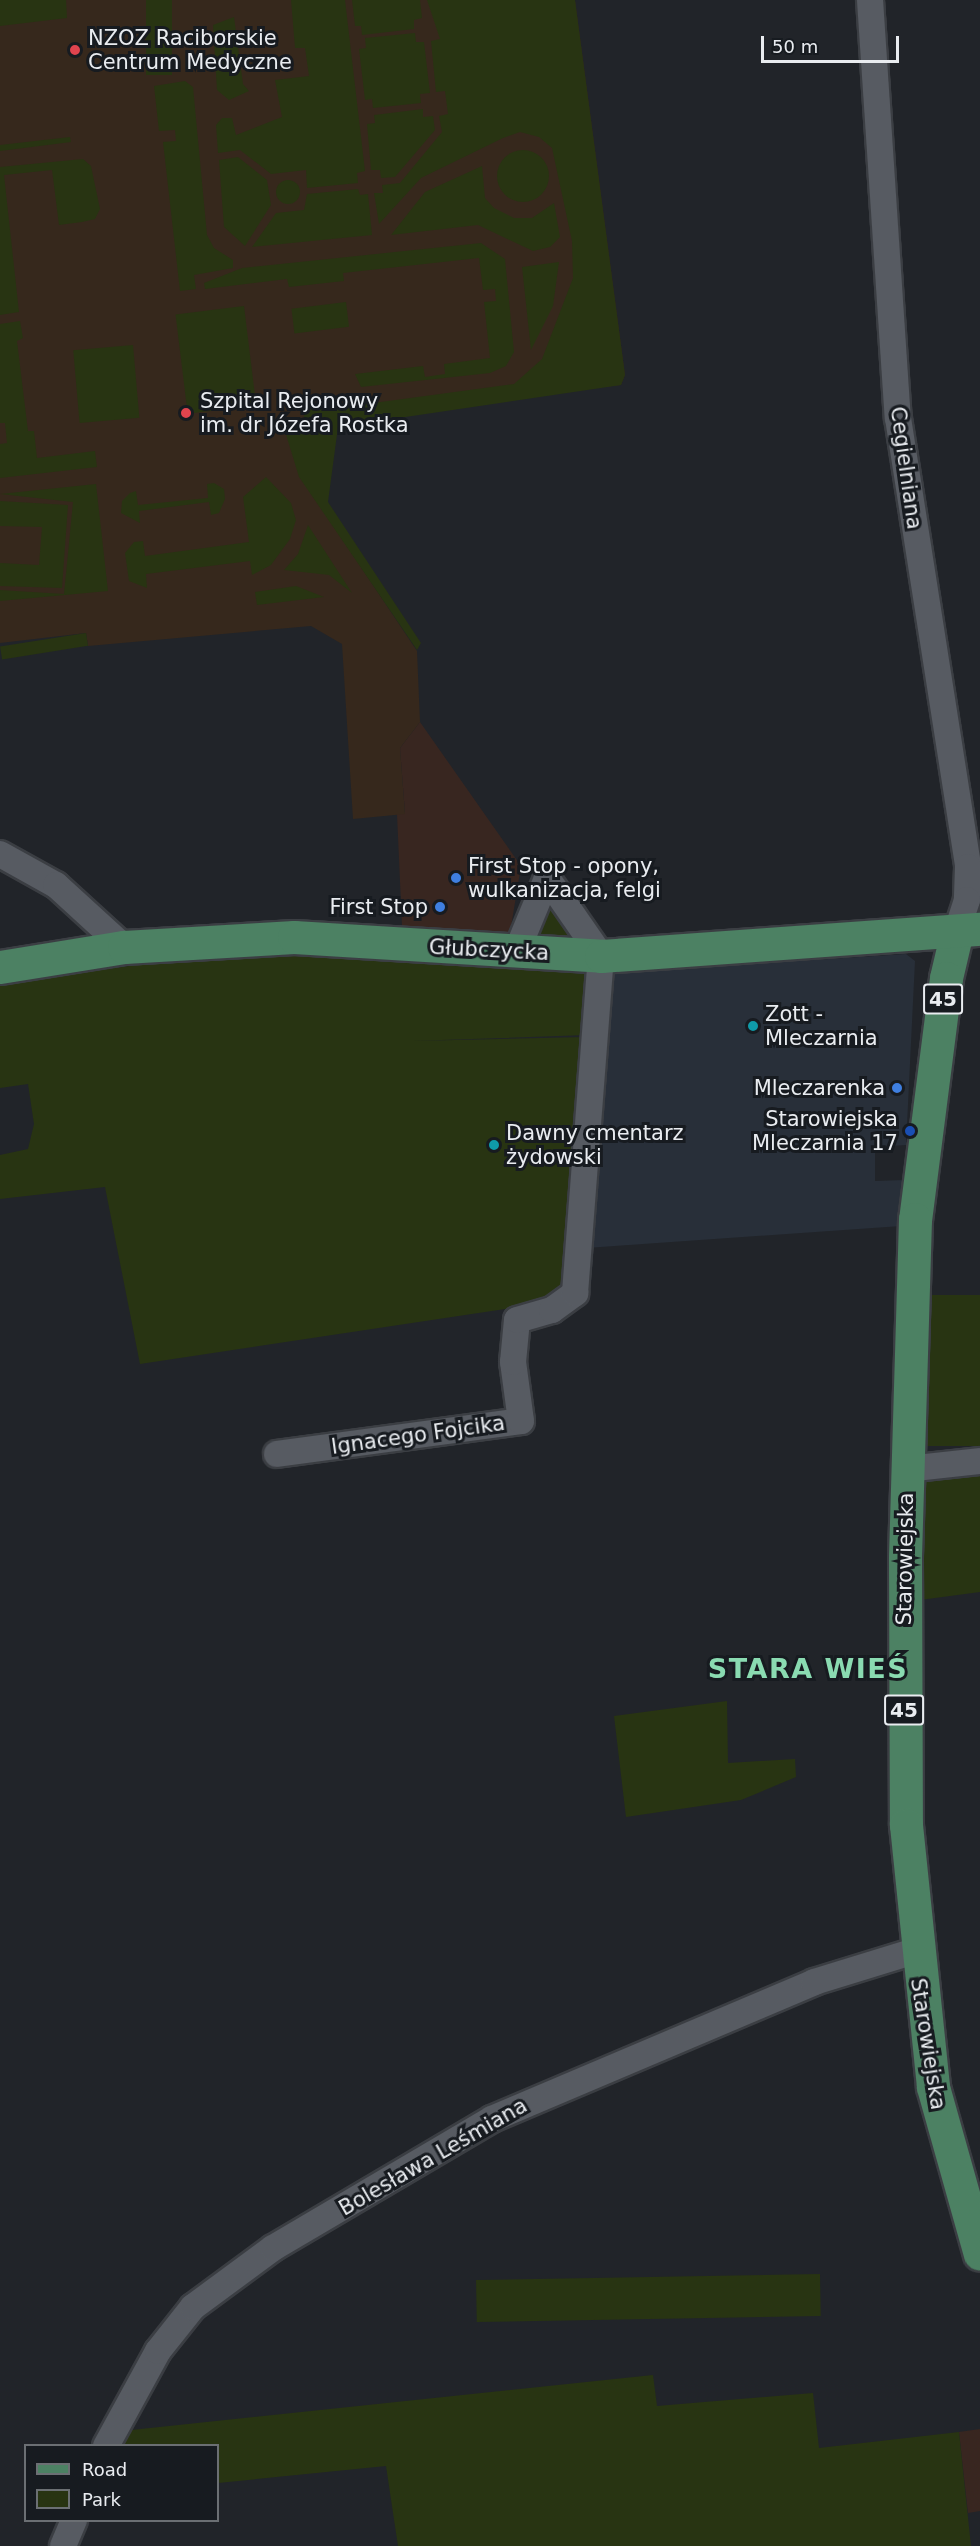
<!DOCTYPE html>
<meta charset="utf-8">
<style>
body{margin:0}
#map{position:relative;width:980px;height:2546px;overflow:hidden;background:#212429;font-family:"DejaVu Sans",sans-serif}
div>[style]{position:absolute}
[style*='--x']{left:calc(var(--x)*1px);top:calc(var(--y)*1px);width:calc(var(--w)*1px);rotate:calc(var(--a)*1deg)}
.commercial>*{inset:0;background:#382620}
.built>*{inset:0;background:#282f39}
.medical>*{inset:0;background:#36281c}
.green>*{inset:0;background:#283412;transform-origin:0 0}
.round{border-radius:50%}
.roads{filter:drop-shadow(2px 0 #3b3e43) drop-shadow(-2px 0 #3b3e43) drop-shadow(0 2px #3b3e43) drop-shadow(0 -2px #3b3e43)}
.minor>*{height:26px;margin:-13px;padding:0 13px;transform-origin:13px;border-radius:13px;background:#575b62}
.major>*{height:33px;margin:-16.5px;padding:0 16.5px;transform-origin:16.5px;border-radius:16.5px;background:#4c8163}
.dots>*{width:16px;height:16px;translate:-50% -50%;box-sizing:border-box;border:3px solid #171b20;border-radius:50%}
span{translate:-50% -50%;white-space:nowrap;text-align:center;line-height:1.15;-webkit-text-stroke:6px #171b20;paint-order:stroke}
.shield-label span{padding:2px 4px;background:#171b20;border:2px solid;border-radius:4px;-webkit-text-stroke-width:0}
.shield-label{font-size:20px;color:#e9ecf0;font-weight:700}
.poi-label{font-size:21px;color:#e9ecf0}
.left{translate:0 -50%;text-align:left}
.right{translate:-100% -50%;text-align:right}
.street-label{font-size:21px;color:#e9ecf0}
.district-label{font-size:27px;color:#8adbb1;font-weight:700;letter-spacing:1.5px}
.legend{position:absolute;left:24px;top:2444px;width:195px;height:78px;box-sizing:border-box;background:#171b20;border:2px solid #6b6f73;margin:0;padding:8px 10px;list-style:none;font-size:18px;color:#e9ecf0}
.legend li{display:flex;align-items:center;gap:12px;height:30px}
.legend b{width:30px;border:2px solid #6b6f73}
.scale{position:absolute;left:761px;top:36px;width:138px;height:27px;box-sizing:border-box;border:3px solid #e9ecf0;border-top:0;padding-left:8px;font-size:18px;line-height:21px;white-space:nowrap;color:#e9ecf0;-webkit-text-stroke:4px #171b20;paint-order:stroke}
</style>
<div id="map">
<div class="commercial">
<i style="clip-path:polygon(420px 722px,521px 866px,510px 933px,402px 926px,397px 814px,405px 813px,400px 748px)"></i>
<i style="clip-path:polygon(980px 2429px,980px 2511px,968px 2513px,959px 2432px)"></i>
</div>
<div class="built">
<i style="clip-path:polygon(906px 954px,915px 961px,906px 1145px,875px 1147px,875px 1181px,904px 1180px,901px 1226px,586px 1248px,608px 973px)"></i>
</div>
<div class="medical">
<i style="clip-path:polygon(0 0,575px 0,625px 375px,621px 385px,326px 419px,314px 497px,417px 651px,420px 722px,400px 748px,405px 814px,353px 819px,342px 644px,311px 626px,88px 646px,86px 633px,0 643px)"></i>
</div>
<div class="green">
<i style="clip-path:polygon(0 0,66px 0,67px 18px,0 26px)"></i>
<i style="left:146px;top:0;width:26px;height:75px"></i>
<i style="clip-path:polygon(291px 0,345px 0,365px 171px,357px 173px,358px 183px,307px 188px,306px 170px,271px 174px,240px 150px,218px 153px,216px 125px,222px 118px,232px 118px,236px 135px,282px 117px,275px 80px,309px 76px,305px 48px,295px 48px)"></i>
<i style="clip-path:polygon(352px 0,420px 0,422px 18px,414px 20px,414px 29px,362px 35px,361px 26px,355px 26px)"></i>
<i style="clip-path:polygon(427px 0,575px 0,625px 375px,621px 385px,338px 427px,328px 502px,421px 643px,417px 650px,299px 477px,284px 428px,305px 425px,302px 401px,329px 409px,514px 384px,542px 359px,573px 278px,572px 241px,552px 148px,539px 137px,520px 132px,503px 138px,421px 178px,379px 224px,374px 193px,383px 193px,382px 185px,400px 183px,442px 132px,439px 116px,448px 114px,445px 91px,436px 92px,431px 41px,440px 39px)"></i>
<i style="clip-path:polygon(234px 17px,243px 84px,249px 91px,229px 100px,217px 90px,213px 25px)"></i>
<i style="clip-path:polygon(415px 33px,416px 42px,424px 42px,430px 93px,420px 94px,421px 103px,373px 108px,372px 99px,365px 100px,359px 49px,366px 48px,365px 38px)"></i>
<i style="clip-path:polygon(185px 81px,193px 87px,207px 235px,214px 248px,233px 260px,233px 268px,194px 275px,196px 289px,180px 291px,163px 142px,176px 141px,175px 130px,159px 131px,154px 86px)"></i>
<i style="clip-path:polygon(423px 109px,423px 117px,433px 116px,435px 130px,395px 177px,381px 178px,380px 170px,371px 170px,367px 124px,375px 123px,374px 115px)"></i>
<i style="clip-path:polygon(70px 137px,71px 142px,0 151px,0 145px)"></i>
<i class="round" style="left:497px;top:150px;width:52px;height:52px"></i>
<i style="clip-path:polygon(238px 157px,267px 180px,271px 205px,245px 246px,224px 227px,219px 160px)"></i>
<i style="clip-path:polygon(83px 159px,91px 166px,100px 209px,95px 219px,82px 222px,59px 225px,52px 170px,4px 175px,19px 312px,0 315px,0 167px)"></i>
<i style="clip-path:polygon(482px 166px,485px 198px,494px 208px,514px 218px,532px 218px,554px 203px,560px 237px,550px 247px,533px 251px,478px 225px,391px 235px,425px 192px)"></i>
<i class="round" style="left:276px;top:180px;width:24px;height:24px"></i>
<i style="clip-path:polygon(358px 189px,360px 195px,368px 194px,372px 235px,252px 247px,276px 213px,304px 210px,307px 194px)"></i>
<i style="clip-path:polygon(481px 243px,505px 259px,514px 352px,506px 366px,490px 373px,361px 387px,355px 374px,423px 366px,425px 377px,445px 374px,444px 364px,490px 358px,484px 302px,496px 301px,495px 289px,483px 290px,479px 258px,343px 273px,344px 281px,289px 287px,287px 279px,205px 289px,204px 283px,242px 268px)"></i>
<i style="clip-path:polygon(559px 262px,553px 306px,531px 350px,522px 267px)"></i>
<i style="left:346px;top:302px;width:25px;height:55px;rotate:83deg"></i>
<i style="left:244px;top:306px;width:100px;height:69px;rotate:83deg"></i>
<i style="clip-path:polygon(20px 321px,23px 338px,17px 341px,28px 431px,34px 431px,37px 458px,95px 451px,97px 467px,0 478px,0 444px,7px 443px,5px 423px,0 423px,0 324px)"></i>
<i style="left:133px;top:345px;width:73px;height:60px;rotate:85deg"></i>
<i style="clip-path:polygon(266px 477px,291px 503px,296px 520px,290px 539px,271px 565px,252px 575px,250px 561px,146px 574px,147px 588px,129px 581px,125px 553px,134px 542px,143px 541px,145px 556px,249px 542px,243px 497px)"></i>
<i style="clip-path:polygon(214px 483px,224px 489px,225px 499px,219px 513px,211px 515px,209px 502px,139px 511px,140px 523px,121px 513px,122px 501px,130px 493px,136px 491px,138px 505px,208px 498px,207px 484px)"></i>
<i style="clip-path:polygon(96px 484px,108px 591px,0 601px,0 590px,64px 594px,73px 502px,0 494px)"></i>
<i style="clip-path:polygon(0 501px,68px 505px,62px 588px,0 586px,0 563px,39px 565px,42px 527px,0 526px)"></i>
<i style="clip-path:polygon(308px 525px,352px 593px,329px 575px,284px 570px,298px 554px)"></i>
<i style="clip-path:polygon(296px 586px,324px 597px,257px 605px,255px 592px)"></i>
<i style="left:86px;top:633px;width:13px;height:87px;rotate:81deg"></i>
<i style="clip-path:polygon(549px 901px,576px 939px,533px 938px)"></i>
<i style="clip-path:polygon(228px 953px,329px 953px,586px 974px,587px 1035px,411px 1041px,587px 1037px,568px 1291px,531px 1305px,140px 1364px,105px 1187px,0 1199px,0 1155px,28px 1149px,34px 1124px,28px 1084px,0 1088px,0 983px)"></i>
<i style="left:926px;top:1295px;width:54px;height:151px"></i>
<i style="clip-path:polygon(980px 1473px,980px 1592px,920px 1600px,925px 1479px)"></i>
<i style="clip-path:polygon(727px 1701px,728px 1763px,795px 1759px,796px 1777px,741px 1800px,626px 1817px,614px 1716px)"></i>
<i style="left:820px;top:2274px;width:42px;height:344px;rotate:89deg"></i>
<i style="clip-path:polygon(653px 2375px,657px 2406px,813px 2393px,819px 2448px,959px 2432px,971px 2546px,398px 2546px,386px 2466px,218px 2483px,218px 2446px,115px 2446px,122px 2431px)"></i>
</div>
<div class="roads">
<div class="minor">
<i style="--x:870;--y:0;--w:419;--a:86.2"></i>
<i style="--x:898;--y:418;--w:454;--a:81.1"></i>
<i style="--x:968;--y:867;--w:33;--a:92"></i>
<i style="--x:967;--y:900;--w:33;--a:108"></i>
<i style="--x:0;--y:854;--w:64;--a:29"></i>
<i style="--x:56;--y:885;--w:92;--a:42.4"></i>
<i style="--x:516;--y:953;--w:81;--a:-67.5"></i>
<i style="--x:277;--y:1454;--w:246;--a:-7.7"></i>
<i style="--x:521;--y:1421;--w:60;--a:-97.7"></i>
<i style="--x:513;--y:1362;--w:42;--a:-84.6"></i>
<i style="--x:517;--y:1320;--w:36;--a:-16"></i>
<i style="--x:552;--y:1310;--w:29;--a:-36"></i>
<i style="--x:575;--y:1293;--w:338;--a:-85.6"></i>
<i style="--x:601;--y:956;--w:95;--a:-124.7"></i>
<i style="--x:907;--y:1469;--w:73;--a:-6.3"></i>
<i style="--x:106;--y:2446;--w:108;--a:-61.3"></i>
<i style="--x:158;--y:2351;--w:56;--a:-51.5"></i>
<i style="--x:193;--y:2307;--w:99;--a:-36.4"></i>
<i style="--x:273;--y:2248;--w:254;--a:-30.5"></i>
<i style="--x:492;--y:2119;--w:350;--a:-23"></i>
<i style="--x:814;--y:1982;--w:98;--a:-17.1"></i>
<i style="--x:63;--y:2546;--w:28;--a:-67"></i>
</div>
<div class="major">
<i style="--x:957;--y:931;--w:48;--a:103.2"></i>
<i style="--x:946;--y:978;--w:243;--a:97.3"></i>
<i style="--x:915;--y:1219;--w:338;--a:91.7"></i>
<i style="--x:905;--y:1557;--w:268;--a:89.8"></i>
<i style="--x:906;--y:1825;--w:263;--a:84.1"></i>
<i style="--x:933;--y:2087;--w:173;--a:74.3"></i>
<i style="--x:0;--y:967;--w:126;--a:-9.2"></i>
<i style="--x:124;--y:947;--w:170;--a:-3.4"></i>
<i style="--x:294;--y:937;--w:308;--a:3.5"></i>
<i style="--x:601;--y:956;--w:380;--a:-4.1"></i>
</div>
</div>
<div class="dots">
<i style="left:75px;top:50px;background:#e0444e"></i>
<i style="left:186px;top:413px;background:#e0444e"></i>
<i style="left:456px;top:878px;background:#3f7fe0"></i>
<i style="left:440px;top:907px;background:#3f7fe0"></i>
<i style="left:753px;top:1026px;background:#0f9aa8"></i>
<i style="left:897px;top:1088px;background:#3f7fe0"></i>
<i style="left:910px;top:1131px;background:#1a4fb4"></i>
<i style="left:494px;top:1145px;background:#0f9aa8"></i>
</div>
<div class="shield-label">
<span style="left:943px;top:999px">45</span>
<span style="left:904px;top:1710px">45</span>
</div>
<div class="poi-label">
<span class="left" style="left:88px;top:50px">NZOZ Raciborskie<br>Centrum Medyczne</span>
<span class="left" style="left:200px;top:413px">Szpital Rejonowy<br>im. dr Józefa Rostka</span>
<span class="left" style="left:468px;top:878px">First Stop - opony,<br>wulkanizacja, felgi</span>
<span class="right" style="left:428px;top:907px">First Stop</span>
<span class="left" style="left:765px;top:1026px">Zott -<br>Mleczarnia</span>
<span class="right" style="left:885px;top:1088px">Mleczarenka</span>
<span class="right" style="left:898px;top:1131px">Starowiejska<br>Mleczarnia 17</span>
<span class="left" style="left:506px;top:1145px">Dawny cmentarz<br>żydowski</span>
</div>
<div class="street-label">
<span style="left:906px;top:468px;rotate:82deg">Cegielniana</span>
<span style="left:489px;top:950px;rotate:3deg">Głubczycka</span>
<span style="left:418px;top:1435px;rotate:-8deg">Ignacego Fojcika</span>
<span style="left:905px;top:1559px;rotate:-89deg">Starowiejska</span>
<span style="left:928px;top:2044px;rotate:81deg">Starowiejska</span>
<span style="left:433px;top:2157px;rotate:-30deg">Bolesława Leśmiana</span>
</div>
<div class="district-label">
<span style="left:808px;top:1669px">STARA WIEŚ</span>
</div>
<ul class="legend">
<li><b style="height:8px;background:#4c8163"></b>Road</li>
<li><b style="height:16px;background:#283412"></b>Park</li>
</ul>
<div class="scale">50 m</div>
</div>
